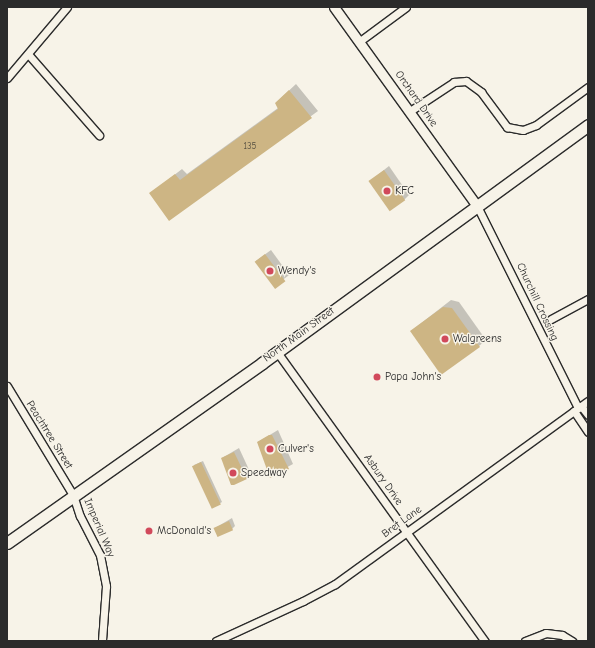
<!DOCTYPE html>
<style>
body{margin:0}
#map{position:relative;width:595px;height:648px;overflow:hidden;background:#f7f3e8;font-family:"Comic Neue",sans-serif}
div>[style]{position:absolute}
[style*='--x']{left:calc(var(--x)*1px);top:calc(var(--y)*1px);width:calc(var(--w)*1px);rotate:calc(var(--a)*1deg)}
.shadow>*{inset:0;background:#0003;transform-origin:0 0}
.building>*{inset:0;background:#cdb584;transform-origin:0 0}
.roads{filter:drop-shadow(1px 0 #2b2b2b) drop-shadow(-1px 0 #2b2b2b) drop-shadow(0 1px #2b2b2b) drop-shadow(0 -1px #2b2b2b)}
.minor>*{height:7px;margin:-3.5px;padding:0 3.5px;transform-origin:3.5px;border-radius:3.5px;background:#f7f3e8}
.tertiary>*{height:9px;margin:-4.5px;padding:0 4.5px;transform-origin:4.5px;border-radius:4.5px;background:#f7f3e8}
.primary>*{height:11px;margin:-5.5px;padding:0 5.5px;transform-origin:5.5px;border-radius:5.5px;background:#f7f3e8}
.dots>*{width:11px;height:11px;translate:-50% -50%;box-sizing:border-box;border:2px solid #f7f3e8;border-radius:50%}
span{translate:-50% -50%;white-space:nowrap;text-align:center;line-height:1.15;-webkit-text-stroke:3px #f7f3e8;paint-order:stroke}
.number-label{font-size:9px;color:#544e41}
.number-label span{-webkit-text-stroke-width:0}
.street-label{font-size:11px;color:#2b2b2b}
.poi-label{font-size:11px;color:#2b2b2b}
.left{translate:0 -50%;text-align:left}
.frame{position:absolute;inset:0;border:8px solid #2b2b2b;pointer-events:none}
</style>
<div id="map">
<div class="shadow">
<i style="clip-path:polygon(296px 84px,318px 111px,169px 220px,151px 193px,182px 169px,187px 174px,278px 108px,281px 98px)"></i>
<i style="clip-path:polygon(389px 166px,409px 195px,404px 200px,370px 181px)"></i>
<i style="left:271px;top:250px;width:31px;height:19px;rotate:54deg"></i>
<i style="clip-path:polygon(451px 300px,459px 302px,486px 340px,479px 346px,411px 331px)"></i>
<i style="clip-path:polygon(278px 430px,293px 464px,271px 476px,258px 442px)"></i>
<i style="clip-path:polygon(239px 448px,251px 474px,246px 479px,231px 484px,222px 458px)"></i>
<i style="clip-path:polygon(203px 461px,222px 502px,212px 508px,194px 465px)"></i>
<i style="clip-path:polygon(232px 518px,235px 526px,232px 529px,215px 528px)"></i>
</div>
<div class="building">
<i style="clip-path:polygon(289px 90px,312px 118px,169px 221px,149px 193px,175px 174px,180px 180px,278px 109px,275px 103px)"></i>
<i style="left:384px;top:170px;width:37px;height:19px;rotate:55deg"></i>
<i style="left:265px;top:254px;width:34px;height:13px;rotate:53deg"></i>
<i style="clip-path:polygon(443px 307px,452px 308px,480px 347px,441px 375px,410px 331px)"></i>
<i style="clip-path:polygon(269px 435px,272px 435px,289px 469px,270px 478px,257px 442px)"></i>
<i style="clip-path:polygon(234px 452px,247px 479px,234px 485px,231px 485px,221px 458px)"></i>
<i style="left:201px;top:462px;width:47px;height:10px;rotate:65deg"></i>
<i style="left:229px;top:521px;width:10px;height:17px;rotate:66deg"></i>
</div>
<div class="roads">
<div class="minor">
<i style="--x:360;--y:41;--w:57;--a:-36.5"></i>
<i style="--x:28;--y:54;--w:108;--a:48.8"></i>
<i style="--x:7;--y:78;--w:93;--a:-49.8"></i>
<i style="--x:410;--y:111;--w:53;--a:-33.4"></i>
<i style="--x:454;--y:82;--w:12;--a:-5"></i>
<i style="--x:466;--y:81;--w:19;--a:36"></i>
<i style="--x:481;--y:92;--w:44;--a:53.4"></i>
<i style="--x:507;--y:127;--w:16;--a:11"></i>
<i style="--x:523;--y:130;--w:14;--a:-21"></i>
<i style="--x:536;--y:125;--w:64;--a:-36.2"></i>
<i style="--x:477;--y:206;--w:226;--a:63.4"></i>
<i style="--x:551;--y:319;--w:42;--a:-28.4"></i>
<i style="--x:277;--y:352;--w:356;--a:54.3"></i>
<i style="--x:7;--y:386;--w:127;--a:58.8"></i>
<i style="--x:73;--y:495;--w:22;--a:72"></i>
<i style="--x:80;--y:516;--w:44;--a:62.9"></i>
<i style="--x:100;--y:555;--w:32;--a:79"></i>
<i style="--x:106;--y:586;--w:55;--a:94.2"></i>
<i style="--x:581;--y:406;--w:11;--a:52"></i>
<i style="--x:574;--y:411;--w:25;--a:56"></i>
<i style="--x:216;--y:641;--w:96;--a:-24.7"></i>
<i style="--x:303;--y:601;--w:36;--a:-28"></i>
<i style="--x:335;--y:584;--w:312;--a:-35.9"></i>
<i style="--x:525;--y:641;--w:22;--a:-21"></i>
<i style="--x:546;--y:633;--w:16;--a:7"></i>
<i style="--x:562;--y:635;--w:12;--a:31"></i>
</div>
<div class="tertiary">
<i style="--x:334;--y:7;--w:245;--a:54.3"></i>
</div>
<div class="primary">
<i style="--x:7;--y:543;--w:312;--a:-35.2"></i>
<i style="--x:262;--y:363;--w:404;--a:-36.1"></i>
</div>
</div>
<div class="dots">
<i style="left:387px;top:191px;background:#d1495b"></i>
<i style="left:270px;top:271px;background:#d1495b"></i>
<i style="left:445px;top:339px;background:#d1495b"></i>
<i style="left:377px;top:377px;background:#d1495b"></i>
<i style="left:270px;top:449px;background:#d1495b"></i>
<i style="left:233px;top:473px;background:#d1495b"></i>
<i style="left:149px;top:531px;background:#d1495b"></i>
</div>
<div class="number-label">
<span style="left:250px;top:146px">135</span>
</div>
<div class="street-label">
<span style="left:416px;top:99px;rotate:55deg">Orchard Drive</span>
<span style="left:537px;top:302px;rotate:65deg">Churchill Crossing</span>
<span style="left:299px;top:335px;rotate:-36deg">North Main Street</span>
<span style="left:49px;top:435px;rotate:58deg">Peachtree Street</span>
<span style="left:383px;top:480px;rotate:55deg">Asbury Drive</span>
<span style="left:402px;top:522px;rotate:-36deg">Bret Lane</span>
<span style="left:99px;top:528px;rotate:67deg">Imperial Way</span>
</div>
<div class="poi-label">
<span class="left" style="left:395px;top:191px">KFC</span>
<span class="left" style="left:278px;top:271px">Wendy's</span>
<span class="left" style="left:453px;top:339px">Walgreens</span>
<span class="left" style="left:385px;top:377px">Papa John's</span>
<span class="left" style="left:278px;top:449px">Culver's</span>
<span class="left" style="left:241px;top:473px">Speedway</span>
<span class="left" style="left:157px;top:531px">McDonald's</span>
</div>
<div class="frame"></div>
</div>
